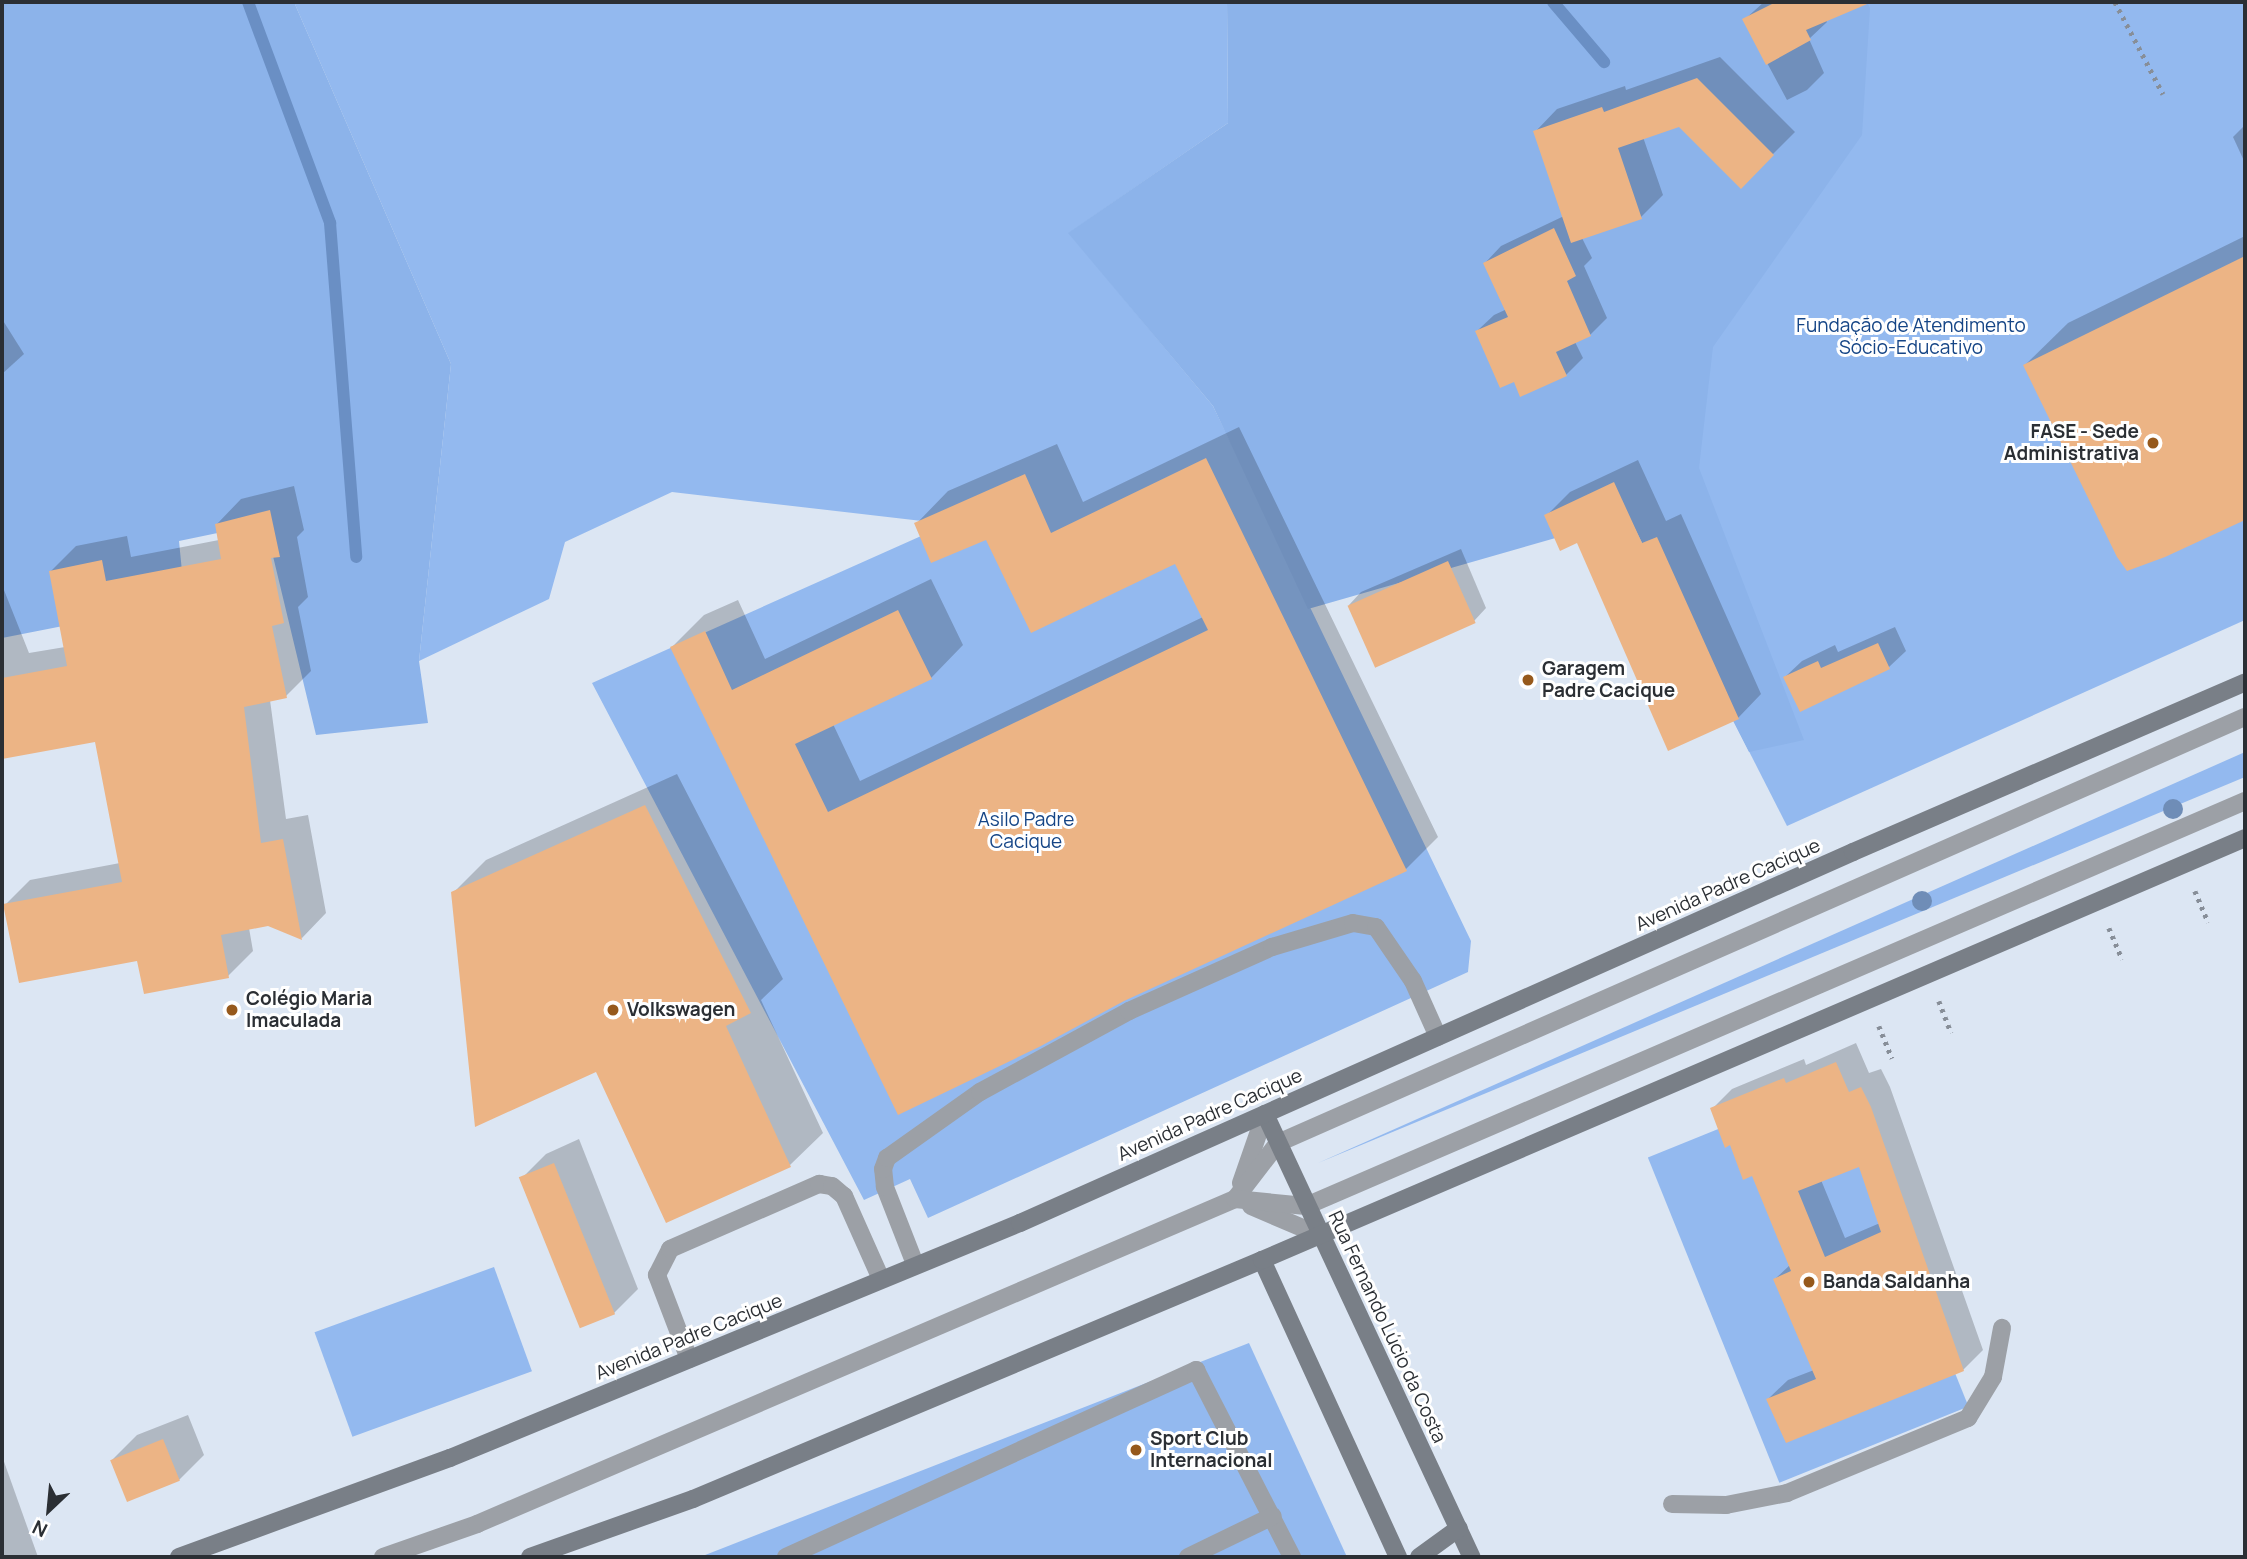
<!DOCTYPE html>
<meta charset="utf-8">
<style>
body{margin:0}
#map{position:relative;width:2247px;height:1559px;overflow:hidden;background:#dce6f3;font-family:Manrope,sans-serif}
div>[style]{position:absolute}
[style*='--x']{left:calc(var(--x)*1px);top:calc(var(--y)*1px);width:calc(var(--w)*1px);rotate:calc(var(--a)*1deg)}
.green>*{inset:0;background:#93b9ef;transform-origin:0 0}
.forest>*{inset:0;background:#8cb3ea}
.shadow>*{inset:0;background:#0003}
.stream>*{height:12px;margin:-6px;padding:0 6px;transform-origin:6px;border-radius:6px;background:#6a8fc4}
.building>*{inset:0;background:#ecb485;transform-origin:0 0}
.path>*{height:4.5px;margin-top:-2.25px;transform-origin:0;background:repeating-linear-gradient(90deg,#878e98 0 3.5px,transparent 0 8.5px)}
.lane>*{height:18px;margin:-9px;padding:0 9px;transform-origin:9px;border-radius:9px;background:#9ca0a6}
.secondary>*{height:18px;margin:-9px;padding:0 9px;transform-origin:9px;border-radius:9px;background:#797f87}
.trees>*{width:20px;height:20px;margin:-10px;border-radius:50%;background:#6f8db7}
.dots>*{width:19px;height:19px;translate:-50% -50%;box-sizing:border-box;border:4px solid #fff;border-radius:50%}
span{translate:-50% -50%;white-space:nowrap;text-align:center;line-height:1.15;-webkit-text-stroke:6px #fff;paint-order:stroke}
.park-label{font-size:19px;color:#154586}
.poi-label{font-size:19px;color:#2b2f34;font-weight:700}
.right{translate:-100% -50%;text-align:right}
.left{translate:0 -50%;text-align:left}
.street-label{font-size:19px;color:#2b2f34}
.frame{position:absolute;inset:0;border:4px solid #2b2f34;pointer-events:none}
.north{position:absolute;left:14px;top:1475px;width:70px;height:70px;-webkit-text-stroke:5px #fff;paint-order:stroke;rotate:206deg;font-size:19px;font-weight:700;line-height:28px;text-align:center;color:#2b2f34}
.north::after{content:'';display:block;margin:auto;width:24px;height:32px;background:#2b2f34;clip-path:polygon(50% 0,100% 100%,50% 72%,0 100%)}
</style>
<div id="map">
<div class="green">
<i style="clip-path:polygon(294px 2px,1227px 2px,1228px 123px,1069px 233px,1213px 406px,1471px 941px,1468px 972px,928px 1218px,910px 1179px,864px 1200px,592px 683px,948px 524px,672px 492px,565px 542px,549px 599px,419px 661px,451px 364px)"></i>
<i style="clip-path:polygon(1368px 2px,2245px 2px,2245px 620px,1787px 826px)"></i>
<i style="clip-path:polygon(2245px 752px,2245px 777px,1318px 1163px)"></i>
<i style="left:1837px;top:1081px;width:351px;height:204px;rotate:68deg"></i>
<i style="left:494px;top:1267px;width:111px;height:191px;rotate:70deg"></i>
<i style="clip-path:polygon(1249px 1343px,1347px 1557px,700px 1557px)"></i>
</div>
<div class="forest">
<i style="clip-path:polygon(2px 2px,294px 2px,451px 364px,419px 661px,428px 723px,316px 735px,265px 523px,179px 541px,185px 602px,2px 638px)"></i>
<i style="clip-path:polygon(1227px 2px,1867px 2px,1870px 8px,1862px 135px,1713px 347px,1699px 468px,1804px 740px,1749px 752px,1629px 517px,1308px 609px,1213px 406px,1068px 233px,1228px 123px)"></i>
</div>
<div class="shadow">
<i style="clip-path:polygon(1764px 2px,1816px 2px,1827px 22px,1809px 39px,1824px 73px,1807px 90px,1787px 100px,1744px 20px)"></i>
<i style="clip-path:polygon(1720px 57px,1795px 132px,1741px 186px,1680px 125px,1643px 137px,1663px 195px,1641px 217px,1582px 238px,1592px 258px,1584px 266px,1607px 318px,1590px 335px,1575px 342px,1583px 358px,1566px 375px,1515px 380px,1477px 331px,1494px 315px,1507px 309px,1485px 263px,1501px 246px,1564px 216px,1535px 132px,1557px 109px,1625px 86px,1626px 90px)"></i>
<i style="clip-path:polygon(2245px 125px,2245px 163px,2233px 137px)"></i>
<i style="clip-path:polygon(2245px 236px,2245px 518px,2165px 556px,2025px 365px,2068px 323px)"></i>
<i style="clip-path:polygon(2px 319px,24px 354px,2px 374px)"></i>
<i style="clip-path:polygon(1239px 427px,1438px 837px,1406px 869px,1124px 999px,1038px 1045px,672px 647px,704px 615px,738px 600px,765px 659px,931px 579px,963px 645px,931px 678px,833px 724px,860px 781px,1203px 617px,1176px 561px,986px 537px,916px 524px,948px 491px,1057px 444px,1083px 502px)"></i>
<i style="clip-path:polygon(1638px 460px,1666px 521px,1681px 514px,1761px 694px,1738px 718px,1577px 541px,1546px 516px,1570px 492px)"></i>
<i style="clip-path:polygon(294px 486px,304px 530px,297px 537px,308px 597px,298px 607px,311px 671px,286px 696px,270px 700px,286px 819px,308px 815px,326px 913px,302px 938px,268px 924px,249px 928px,253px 951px,228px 976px,138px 959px,5px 905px,30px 880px,120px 863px,96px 740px,2px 757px,2px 585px,29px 653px,65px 647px,51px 571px,76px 546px,127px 536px,131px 557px,219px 540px,216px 525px,241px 499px)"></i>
<i style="clip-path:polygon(1461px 549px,1486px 608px,1474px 621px,1349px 605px,1361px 592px)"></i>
<i style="clip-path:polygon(1895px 627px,1906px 651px,1889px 667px,1800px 709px,1785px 677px,1802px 661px,1835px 645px,1838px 652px)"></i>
<i style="clip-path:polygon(677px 774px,783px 979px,761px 1000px,823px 1133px,790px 1165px,597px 1070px,453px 893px,486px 860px)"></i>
<i style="clip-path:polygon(evenodd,1856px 1043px,1869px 1073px,1881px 1069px,1890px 1087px,1983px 1350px,1963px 1370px,1768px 1399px,1788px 1380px,1814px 1370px,1775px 1279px,1790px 1265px,1753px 1174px,1712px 1109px,1732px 1089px,1804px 1059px,1806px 1065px,1856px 1043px,1860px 1165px,1880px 1223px,1845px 1238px,1821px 1180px,1860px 1165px)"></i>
<i style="clip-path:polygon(579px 1139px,638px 1289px,613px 1314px,521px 1179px,546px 1154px)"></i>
<i style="clip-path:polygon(188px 1415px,204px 1455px,179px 1480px,112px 1460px,137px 1435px)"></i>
<i style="clip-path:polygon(2px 1456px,38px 1557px,2px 1557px)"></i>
</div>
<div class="stream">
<i style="--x:248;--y:2;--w:236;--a:69.6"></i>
<i style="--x:330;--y:223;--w:335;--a:85.5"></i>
<i style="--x:1553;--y:2;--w:79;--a:49.6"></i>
</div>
<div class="building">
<i style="clip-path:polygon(1776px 2px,1872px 2px,1806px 30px,1811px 40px,1766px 65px,1742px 19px)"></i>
<i style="clip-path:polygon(1697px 78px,1774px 155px,1741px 189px,1679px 127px,1618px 148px,1642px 219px,1571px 243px,1533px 131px,1602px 107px,1604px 112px)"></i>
<i style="clip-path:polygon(1554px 228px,1576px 276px,1567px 281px,1591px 336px,1556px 352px,1567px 376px,1520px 397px,1514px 382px,1500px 388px,1475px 331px,1508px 317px,1483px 263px)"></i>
<i style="clip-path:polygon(2245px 256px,2245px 520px,2165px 557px,2127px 571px,2117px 557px,2023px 365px)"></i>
<i style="clip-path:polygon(1206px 458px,1407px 871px,1124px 1001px,1039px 1047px,898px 1115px,670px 647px,705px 631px,732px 690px,898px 610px,932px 679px,795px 744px,828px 812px,1208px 630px,1175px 564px,1031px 633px,986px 540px,931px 563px,914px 523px,1025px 474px,1051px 533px)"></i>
<i style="clip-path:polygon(1614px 482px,1642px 543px,1657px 537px,1739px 719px,1668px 751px,1577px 543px,1560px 551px,1544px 515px)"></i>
<i style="clip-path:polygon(270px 510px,280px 557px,271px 558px,284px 623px,272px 626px,287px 698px,244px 707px,261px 843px,283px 839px,302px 940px,268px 926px,221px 935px,229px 978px,144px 994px,137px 961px,19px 983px,3px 904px,122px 882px,95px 742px,2px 759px,2px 678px,67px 666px,49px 571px,102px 560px,106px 581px,221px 559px,215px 524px)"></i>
<i style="left:1448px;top:561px;width:68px;height:110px;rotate:66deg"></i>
<i style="clip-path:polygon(1878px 643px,1890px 669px,1800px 712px,1783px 677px,1818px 661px,1821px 668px)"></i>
<i style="clip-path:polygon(645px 805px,751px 1013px,726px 1026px,791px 1167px,666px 1223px,596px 1072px,475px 1127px,451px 892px)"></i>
<i style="clip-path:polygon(evenodd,1836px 1062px,1849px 1092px,1861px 1087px,1871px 1107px,1964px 1371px,1786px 1443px,1766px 1399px,1816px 1379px,1773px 1279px,1791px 1271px,1752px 1176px,1743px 1180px,1730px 1145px,1725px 1148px,1710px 1108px,1784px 1078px,1786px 1083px,1836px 1062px,1859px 1167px,1881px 1232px,1825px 1257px,1798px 1191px,1859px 1167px)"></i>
<i style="left:554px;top:1163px;width:163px;height:38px;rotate:68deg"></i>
<i style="left:163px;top:1439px;width:45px;height:57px;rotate:68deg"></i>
</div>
<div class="path">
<i style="--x:2115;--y:2;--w:104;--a:62.4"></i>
<i style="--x:2195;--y:891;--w:34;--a:67"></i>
<i style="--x:2109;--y:928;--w:34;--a:67"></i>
<i style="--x:1939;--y:1001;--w:34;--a:69"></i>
<i style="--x:1879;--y:1026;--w:35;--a:68"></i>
</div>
<div class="lane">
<i style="--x:1241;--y:1183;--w:73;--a:-70.8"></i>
<i style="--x:1235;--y:1199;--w:71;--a:-52.5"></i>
<i style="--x:1278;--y:1143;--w:1057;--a:-23.78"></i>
<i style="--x:1251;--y:1206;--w:74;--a:23.1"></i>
<i style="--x:915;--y:1264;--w:83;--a:-111.3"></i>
<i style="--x:885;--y:1187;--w:18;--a:-96"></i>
<i style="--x:883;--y:1169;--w:12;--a:-70"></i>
<i style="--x:887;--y:1158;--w:114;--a:-35.4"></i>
<i style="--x:980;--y:1092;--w:170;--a:-28.5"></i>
<i style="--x:1129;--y:1011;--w:157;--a:-24.1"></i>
<i style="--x:1272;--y:947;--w:84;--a:-16.5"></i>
<i style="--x:1353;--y:923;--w:23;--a:10"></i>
<i style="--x:1376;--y:927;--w:65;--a:55.6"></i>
<i style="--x:1413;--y:981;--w:61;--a:65.9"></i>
<i style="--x:689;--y:1359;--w:90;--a:-110.9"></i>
<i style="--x:657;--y:1275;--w:29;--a:-63"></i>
<i style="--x:670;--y:1249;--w:163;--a:-23.6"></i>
<i style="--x:819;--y:1184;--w:13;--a:9"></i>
<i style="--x:832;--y:1186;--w:16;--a:40"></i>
<i style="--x:844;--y:1196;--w:91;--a:66"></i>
<i style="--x:1672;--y:1504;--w:54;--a:1.1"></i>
<i style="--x:1726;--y:1505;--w:62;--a:-11.1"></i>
<i style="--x:1787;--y:1493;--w:196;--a:-22.5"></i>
<i style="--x:1968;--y:1418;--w:48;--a:-58.6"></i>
<i style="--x:1993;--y:1377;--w:50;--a:-79.6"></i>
<i style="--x:383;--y:1557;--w:100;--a:-19.3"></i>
<i style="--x:477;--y:1524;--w:825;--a:-23.21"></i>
<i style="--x:1235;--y:1199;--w:71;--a:5.6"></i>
<i style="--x:1306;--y:1206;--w:1023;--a:-23.33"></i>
<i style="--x:786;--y:1557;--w:451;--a:-24.5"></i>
<i style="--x:1196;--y:1370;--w:210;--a:62.8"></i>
<i style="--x:1188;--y:1557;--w:94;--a:-25.8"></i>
</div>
<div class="secondary">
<i style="--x:1265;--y:1114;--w:489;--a:65"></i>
<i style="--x:1262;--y:1260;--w:327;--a:65.4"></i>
<i style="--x:179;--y:1557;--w:289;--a:-20.1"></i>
<i style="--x:450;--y:1458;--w:617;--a:-22.41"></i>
<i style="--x:1020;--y:1223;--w:912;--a:-24.01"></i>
<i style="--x:1853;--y:852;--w:427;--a:-23.4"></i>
<i style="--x:530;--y:1557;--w:173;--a:-19.6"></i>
<i style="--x:693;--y:1499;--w:617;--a:-22.78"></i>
<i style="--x:1262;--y:1260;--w:1070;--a:-23.23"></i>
<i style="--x:1419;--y:1557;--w:49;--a:-35.9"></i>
</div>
<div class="trees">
<i style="left:2173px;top:809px"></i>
<i style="left:1922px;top:901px"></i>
</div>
<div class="dots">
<i style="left:2153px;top:443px;background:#96591c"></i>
<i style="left:1528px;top:680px;background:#96591c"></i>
<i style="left:232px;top:1010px;background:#96591c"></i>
<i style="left:613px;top:1010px;background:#96591c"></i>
<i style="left:1809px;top:1282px;background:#96591c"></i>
<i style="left:1136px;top:1450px;background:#96591c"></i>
</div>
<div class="park-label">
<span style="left:1911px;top:337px">Fundação de Atendimento<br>Sócio-Educativo</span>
<span style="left:1026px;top:831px">Asilo Padre<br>Cacique</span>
</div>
<div class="poi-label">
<span class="right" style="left:2139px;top:443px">FASE - Sede<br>Administrativa</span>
<span class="left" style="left:1542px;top:680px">Garagem<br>Padre Cacique</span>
<span class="left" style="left:246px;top:1010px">Colégio Maria<br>Imaculada</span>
<span class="left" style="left:627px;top:1010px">Volkswagen</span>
<span class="left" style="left:1823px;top:1282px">Banda Saldanha</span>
<span class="left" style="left:1150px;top:1450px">Sport Club<br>Internacional</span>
</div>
<div class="street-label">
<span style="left:1728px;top:885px;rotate:-24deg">Avenida Padre Cacique</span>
<span style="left:1210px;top:1115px;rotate:-24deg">Avenida Padre Cacique</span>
<span style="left:1387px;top:1327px;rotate:65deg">Rua Fernando Lúcio da Costa</span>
<span style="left:689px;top:1337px;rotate:-22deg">Avenida Padre Cacique</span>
</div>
<div class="frame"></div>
<div class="north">N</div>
</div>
